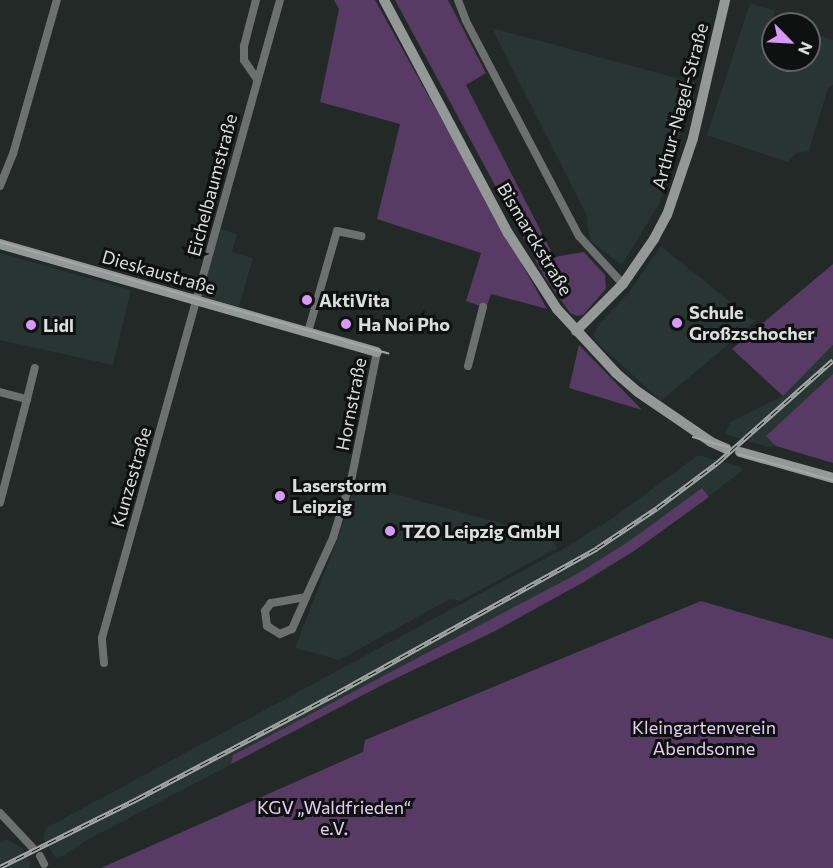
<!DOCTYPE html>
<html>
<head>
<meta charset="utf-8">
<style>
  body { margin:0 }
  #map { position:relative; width:833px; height:868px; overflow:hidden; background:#222927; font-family:Commissioner,sans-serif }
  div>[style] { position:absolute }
  .built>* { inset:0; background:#283532 }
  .green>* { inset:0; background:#573b64 }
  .street>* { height:8px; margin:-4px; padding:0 4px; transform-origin:4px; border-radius:4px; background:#6c706f }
  .secondary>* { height:10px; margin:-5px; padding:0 5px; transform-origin:5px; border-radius:5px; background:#949997 }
  .tram>* { height:1.5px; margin:-0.75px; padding:0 0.75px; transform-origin:0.75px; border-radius:0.75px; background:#a3a8a7 }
  .rail>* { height:5px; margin-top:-2.5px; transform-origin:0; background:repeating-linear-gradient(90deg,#0e1110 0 9px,#a3a8a7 0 18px); box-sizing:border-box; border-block:2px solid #a3a8a7 }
  .dots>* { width:16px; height:16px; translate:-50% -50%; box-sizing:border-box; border:3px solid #0e1110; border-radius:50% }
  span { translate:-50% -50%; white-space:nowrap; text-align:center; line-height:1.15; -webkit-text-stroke:6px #0e1110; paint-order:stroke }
  .street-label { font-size:18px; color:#dadedd }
  .poi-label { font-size:18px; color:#dadedd; font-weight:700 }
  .left { translate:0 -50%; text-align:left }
  .park-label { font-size:18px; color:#e6cdf3 }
  .north { position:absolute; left:761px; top:12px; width:60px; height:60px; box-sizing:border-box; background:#0e1110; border:2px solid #606362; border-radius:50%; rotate:114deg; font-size:16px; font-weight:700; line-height:24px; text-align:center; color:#dadedd }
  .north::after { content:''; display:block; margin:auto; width:21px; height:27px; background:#d99af7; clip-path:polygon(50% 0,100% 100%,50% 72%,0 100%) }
</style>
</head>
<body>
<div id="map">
  <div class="built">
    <div style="clip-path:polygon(750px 3px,775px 11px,772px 19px,786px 24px,773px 24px,773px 60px,809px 60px,809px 32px,833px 40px,833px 85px,828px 88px,809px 151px,796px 153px,788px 162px,707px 135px)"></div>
    <div style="clip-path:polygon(492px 28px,695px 83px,659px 204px,622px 265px,590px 241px,587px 216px)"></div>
    <div style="clip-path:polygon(216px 228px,237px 234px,232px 252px,253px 258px,239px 307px,197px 295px)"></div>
    <div style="clip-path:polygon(661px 246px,751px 319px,757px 320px,661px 401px,596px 342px,593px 336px,597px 327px,629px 292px)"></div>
    <div style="clip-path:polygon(0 253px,131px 290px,113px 365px,0 340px)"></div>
    <div style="clip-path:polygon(833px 345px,833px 391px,776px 446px,768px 447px,724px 434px,731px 422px,783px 396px)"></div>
    <div style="clip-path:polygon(698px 455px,742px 467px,741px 472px,634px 551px,495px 631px,386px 683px,87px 840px,63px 856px,55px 857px,43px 838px,46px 828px,563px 549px,613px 518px)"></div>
    <div style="clip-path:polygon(355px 483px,551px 537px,557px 548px,460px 601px,450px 599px,339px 660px,295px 648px,340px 533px)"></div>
    <div style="clip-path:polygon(7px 839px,22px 848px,31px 862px,29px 868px,0 868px,0 843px)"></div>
  </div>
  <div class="green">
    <div style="clip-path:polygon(334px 0,375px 0,547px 309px,491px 294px,486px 308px,466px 301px,481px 253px,377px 219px,400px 124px,320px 102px,339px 9px)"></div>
    <div style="clip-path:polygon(395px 0,448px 0,486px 73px,466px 85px,554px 257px,584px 252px,605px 275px,606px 289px,583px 315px,577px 316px,570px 313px,544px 276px)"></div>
    <div style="clip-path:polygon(833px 264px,833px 345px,783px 396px,732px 349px)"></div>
    <div style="clip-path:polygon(579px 345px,585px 351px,642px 410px,569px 388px)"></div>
    <div style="clip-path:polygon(833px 374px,833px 463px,776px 446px,766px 436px)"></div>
    <div style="clip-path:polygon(702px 488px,709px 497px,634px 551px,582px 583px,495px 631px,386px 683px,231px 764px,233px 755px,577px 574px,628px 542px)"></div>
    <div style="clip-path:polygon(701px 601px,833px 639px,833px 868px,101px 868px,363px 752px,365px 740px)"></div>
  </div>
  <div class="street">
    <div style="left:256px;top:0;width:48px;rotate:104.6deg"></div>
    <div style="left:244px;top:46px;width:14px;rotate:90deg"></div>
    <div style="left:244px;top:60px;width:23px;rotate:56deg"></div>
    <div style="left:458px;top:0;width:22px;rotate:69deg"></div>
    <div style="left:466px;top:21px;width:243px;rotate:62.3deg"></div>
    <div style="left:579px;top:236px;width:65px;rotate:47.5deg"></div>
    <div style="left:0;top:186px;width:35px;rotate:-68deg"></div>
    <div style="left:13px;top:154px;width:160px;rotate:-74.1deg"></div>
    <div style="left:308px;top:332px;width:105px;rotate:-74deg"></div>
    <div style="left:337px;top:231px;width:25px;rotate:12deg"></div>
    <div style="left:468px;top:366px;width:61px;rotate:-75.7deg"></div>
    <div style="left:0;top:392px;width:28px;rotate:15deg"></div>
    <div style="left:27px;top:399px;width:107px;rotate:104.6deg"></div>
    <div style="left:27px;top:399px;width:32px;rotate:-76deg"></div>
    <div style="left:306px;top:597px;width:36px;rotate:170deg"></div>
    <div style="left:271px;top:603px;width:10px;rotate:127deg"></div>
    <div style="left:265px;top:611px;width:15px;rotate:82deg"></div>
    <div style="left:267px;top:626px;width:15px;rotate:32deg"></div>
    <div style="left:280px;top:634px;width:13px;rotate:-23deg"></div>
    <div style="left:292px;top:629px;width:35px;rotate:-66deg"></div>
    <div style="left:306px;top:597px;width:65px;rotate:-65.4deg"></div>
    <div style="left:333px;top:538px;width:65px;rotate:-73deg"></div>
    <div style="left:352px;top:476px;width:126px;rotate:-78.6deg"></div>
    <div style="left:104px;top:663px;width:25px;rotate:-95deg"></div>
    <div style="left:102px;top:638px;width:662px;rotate:-74.41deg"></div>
    <div style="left:0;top:813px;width:47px;rotate:46.7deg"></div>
    <div style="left:40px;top:856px;width:9px;rotate:63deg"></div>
  </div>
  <div class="secondary">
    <div style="left:384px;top:0;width:264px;rotate:62deg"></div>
    <div style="left:508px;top:233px;width:90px;rotate:57.2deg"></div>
    <div style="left:557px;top:309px;width:87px;rotate:47.3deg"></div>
    <div style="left:616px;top:373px;width:29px;rotate:41deg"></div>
    <div style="left:638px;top:392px;width:88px;rotate:34.4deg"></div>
    <div style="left:711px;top:442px;width:17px;rotate:24deg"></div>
    <div style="left:0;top:244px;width:392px;rotate:16deg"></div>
    <div style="left:576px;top:331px;width:66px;rotate:-45deg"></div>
    <div style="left:623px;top:284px;width:55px;rotate:-55.4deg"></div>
    <div style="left:654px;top:239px;width:27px;rotate:-62deg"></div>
    <div style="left:667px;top:215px;width:81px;rotate:-71.3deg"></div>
    <div style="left:693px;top:138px;width:142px;rotate:-76.9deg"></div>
    <div style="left:740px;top:452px;width:97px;rotate:15.6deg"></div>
  </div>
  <div class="tram">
    <div style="left:0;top:242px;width:404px;rotate:16deg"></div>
    <div style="left:693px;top:437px;width:37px;rotate:16deg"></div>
    <div style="left:739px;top:454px;width:98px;rotate:15.5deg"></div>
  </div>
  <div class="rail">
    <div style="left:0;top:867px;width:153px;rotate:-26.4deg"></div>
    <div style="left:137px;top:799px;width:226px;rotate:-27.9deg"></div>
    <div style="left:337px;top:693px;width:298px;rotate:-29.1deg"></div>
    <div style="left:597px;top:548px;width:72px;rotate:-33.7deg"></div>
    <div style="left:657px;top:508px;width:75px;rotate:-36.9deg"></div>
    <div style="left:717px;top:463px;width:155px;rotate:-41.6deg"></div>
  </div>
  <div class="dots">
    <div style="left:307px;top:300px;background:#d99af7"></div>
    <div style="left:677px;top:323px;background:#d99af7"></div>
    <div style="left:346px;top:324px;background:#d99af7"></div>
    <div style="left:31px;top:325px;background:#d99af7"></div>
    <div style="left:280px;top:496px;background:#d99af7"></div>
    <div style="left:390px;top:531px;background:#d99af7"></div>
  </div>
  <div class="street-label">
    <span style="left:680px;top:106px;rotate:-75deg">Arthur-Nagel-Straße</span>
    <span style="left:212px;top:185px;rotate:-75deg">Eichelbaumstraße</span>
    <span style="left:535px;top:239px;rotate:59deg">Bismarckstraße</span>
    <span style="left:159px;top:272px;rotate:16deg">Dieskaustraße</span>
    <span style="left:351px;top:404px;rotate:-79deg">Hornstraße</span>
    <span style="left:131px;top:477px;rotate:-74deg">Kunzestraße</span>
  </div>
  <div class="poi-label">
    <span class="left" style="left:319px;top:300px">AktiVita</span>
    <span class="left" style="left:689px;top:323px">Schule<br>Großzschocher</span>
    <span class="left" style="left:358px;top:324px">Ha Noi Pho</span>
    <span class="left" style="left:43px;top:325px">Lidl</span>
    <span class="left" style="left:292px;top:496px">Laserstorm<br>Leipzig</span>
    <span class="left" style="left:402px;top:531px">TZO Leipzig GmbH</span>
  </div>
  <div class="park-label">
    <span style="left:704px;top:738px">Kleingartenverein<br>Abendsonne</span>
    <span style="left:334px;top:818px">KGV „Waldfrieden“<br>e.V.</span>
  </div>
  <div class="north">N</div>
</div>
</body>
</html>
